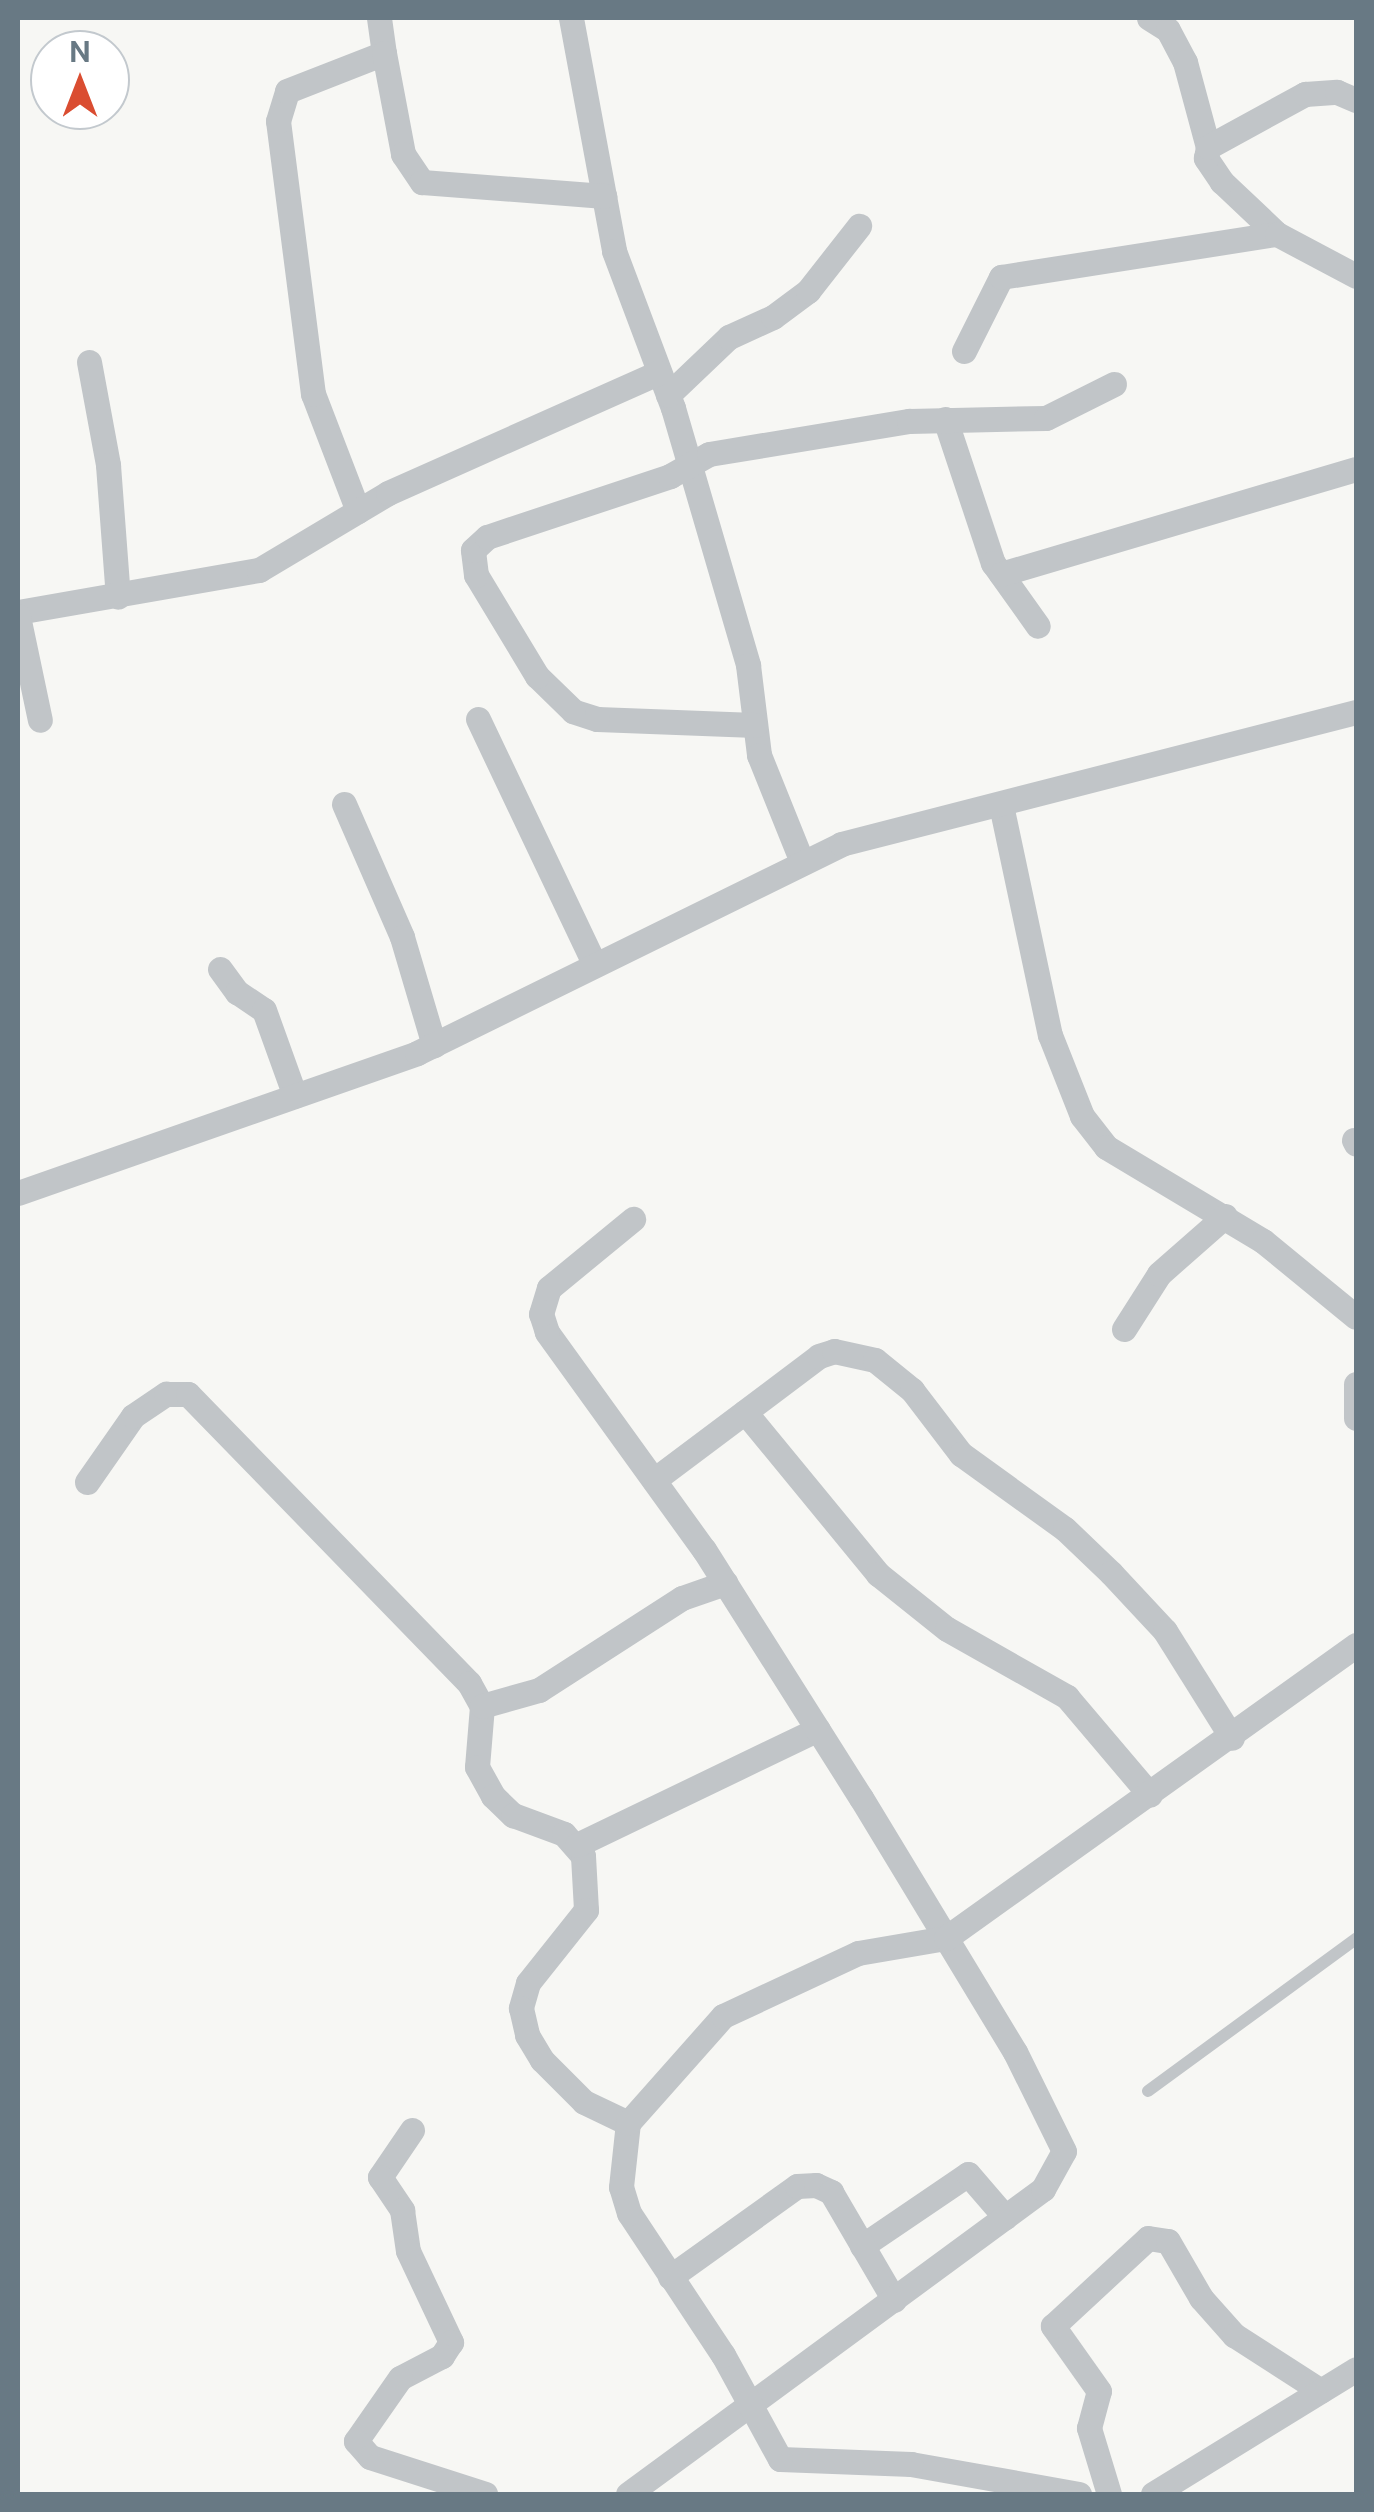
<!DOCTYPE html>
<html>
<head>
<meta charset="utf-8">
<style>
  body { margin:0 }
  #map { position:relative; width:1374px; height:2512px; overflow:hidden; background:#f7f7f4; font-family:"Public Sans",sans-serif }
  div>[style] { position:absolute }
  .service>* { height:12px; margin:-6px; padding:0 6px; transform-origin:6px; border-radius:6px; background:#c1c5c8 }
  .minor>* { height:25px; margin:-12.5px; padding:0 12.5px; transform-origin:12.5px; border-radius:12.5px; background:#c1c5c8 }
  span { translate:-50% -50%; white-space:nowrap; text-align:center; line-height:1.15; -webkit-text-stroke:10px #fff; paint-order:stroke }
  .frame { position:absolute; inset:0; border:20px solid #687984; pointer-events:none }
  .north { position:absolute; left:30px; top:30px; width:100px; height:100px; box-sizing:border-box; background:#fff; border:2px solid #c3c9ce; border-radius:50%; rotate:0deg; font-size:28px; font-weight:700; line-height:40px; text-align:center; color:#687984 }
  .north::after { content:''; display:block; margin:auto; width:35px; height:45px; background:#da4d31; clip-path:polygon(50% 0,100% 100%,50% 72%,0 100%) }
</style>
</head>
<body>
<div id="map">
  <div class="service">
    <div style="left:1148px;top:2091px;width:258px;rotate:-36.2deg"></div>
  </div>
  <div class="minor">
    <div style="left:379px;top:18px;width:35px;rotate:82deg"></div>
    <div style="left:571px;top:18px;width:237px;rotate:79.5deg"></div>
    <div style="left:614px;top:251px;width:168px;rotate:69.4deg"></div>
    <div style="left:673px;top:408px;width:268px;rotate:73.7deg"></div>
    <div style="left:748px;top:665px;width:91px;rotate:83deg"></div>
    <div style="left:759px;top:755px;width:115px;rotate:68.1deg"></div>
    <div style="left:1149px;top:18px;width:22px;rotate:32deg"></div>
    <div style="left:1168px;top:30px;width:36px;rotate:62deg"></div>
    <div style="left:1185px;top:62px;width:88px;rotate:74.9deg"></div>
    <div style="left:1277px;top:234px;width:76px;rotate:-136.6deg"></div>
    <div style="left:1222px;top:182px;width:29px;rotate:-124deg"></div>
    <div style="left:1206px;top:158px;width:11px;rotate:-80deg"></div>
    <div style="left:1208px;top:147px;width:111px;rotate:-28.7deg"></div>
    <div style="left:1305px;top:94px;width:32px;rotate:-4deg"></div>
    <div style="left:1337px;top:92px;width:21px;rotate:23deg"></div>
    <div style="left:964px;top:351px;width:83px;rotate:-63.4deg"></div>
    <div style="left:1001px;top:277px;width:279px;rotate:-8.9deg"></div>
    <div style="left:1277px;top:234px;width:89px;rotate:28deg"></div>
    <div style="left:89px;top:362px;width:105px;rotate:79.5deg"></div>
    <div style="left:108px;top:465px;width:132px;rotate:85.7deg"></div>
    <div style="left:668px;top:395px;width:84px;rotate:-43.6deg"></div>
    <div style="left:729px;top:337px;width:48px;rotate:-24.4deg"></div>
    <div style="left:773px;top:317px;width:44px;rotate:-36.6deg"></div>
    <div style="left:808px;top:291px;width:83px;rotate:-51.9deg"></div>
    <div style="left:945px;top:419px;width:152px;rotate:71.6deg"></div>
    <div style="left:993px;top:563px;width:77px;rotate:54.5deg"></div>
    <div style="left:358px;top:511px;width:125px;rotate:-111deg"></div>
    <div style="left:313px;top:394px;width:275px;rotate:-97.3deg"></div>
    <div style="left:278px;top:121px;width:31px;rotate:-73deg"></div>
    <div style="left:287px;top:91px;width:104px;rotate:-21.4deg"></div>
    <div style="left:384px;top:53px;width:103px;rotate:79.3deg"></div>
    <div style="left:403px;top:154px;width:34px;rotate:56deg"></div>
    <div style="left:422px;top:182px;width:183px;rotate:4.4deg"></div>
    <div style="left:1001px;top:574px;width:370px;rotate:-16.5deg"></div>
    <div style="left:18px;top:612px;width:245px;rotate:-9.9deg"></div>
    <div style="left:259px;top:570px;width:150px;rotate:-30.8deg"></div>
    <div style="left:388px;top:493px;width:295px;rotate:-24deg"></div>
    <div style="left:18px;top:616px;width:106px;rotate:78.1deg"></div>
    <div style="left:478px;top:719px;width:272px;rotate:64.6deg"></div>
    <div style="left:755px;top:725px;width:158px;rotate:-177.8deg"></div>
    <div style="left:597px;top:719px;width:25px;rotate:-162deg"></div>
    <div style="left:573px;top:711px;width:50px;rotate:-135.8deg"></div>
    <div style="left:537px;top:676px;width:118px;rotate:-121.1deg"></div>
    <div style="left:476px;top:575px;width:25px;rotate:-97deg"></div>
    <div style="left:473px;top:550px;width:19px;rotate:-43deg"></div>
    <div style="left:487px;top:537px;width:193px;rotate:-18.4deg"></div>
    <div style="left:670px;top:476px;width:45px;rotate:-29.4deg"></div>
    <div style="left:709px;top:454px;width:203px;rotate:-9.4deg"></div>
    <div style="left:909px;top:421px;width:137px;rotate:-1.3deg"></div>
    <div style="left:1046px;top:418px;width:76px;rotate:-26.6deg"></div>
    <div style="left:344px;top:804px;width:145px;rotate:66.4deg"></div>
    <div style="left:402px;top:937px;width:113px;rotate:73.5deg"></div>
    <div style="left:1001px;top:805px;width:235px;rotate:78deg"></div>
    <div style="left:1050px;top:1035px;width:87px;rotate:68.4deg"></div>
    <div style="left:1082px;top:1116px;width:39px;rotate:52deg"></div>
    <div style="left:1106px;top:1147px;width:183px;rotate:30.9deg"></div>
    <div style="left:1263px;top:1241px;width:120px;rotate:39.3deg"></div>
    <div style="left:220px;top:969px;width:29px;rotate:54deg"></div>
    <div style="left:237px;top:992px;width:32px;rotate:34deg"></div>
    <div style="left:264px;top:1010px;width:91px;rotate:70.2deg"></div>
    <div style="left:1354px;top:1140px;width:4px;rotate:63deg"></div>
    <div style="left:18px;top:1193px;width:423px;rotate:-19.3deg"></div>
    <div style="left:417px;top:1053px;width:473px;rotate:-26.2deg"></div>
    <div style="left:841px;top:844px;width:532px;rotate:-14.38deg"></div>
    <div style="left:1124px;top:1329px;width:65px;rotate:-57.5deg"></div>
    <div style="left:1159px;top:1274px;width:88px;rotate:-41.3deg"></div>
    <div style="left:1356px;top:1384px;width:34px;rotate:90deg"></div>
    <div style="left:745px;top:1412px;width:210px;rotate:50.6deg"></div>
    <div style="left:878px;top:1574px;width:88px;rotate:38.6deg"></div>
    <div style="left:947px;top:1629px;width:138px;rotate:29.5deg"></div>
    <div style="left:1067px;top:1697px;width:128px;rotate:49.7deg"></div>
    <div style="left:654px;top:1480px;width:206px;rotate:-36.9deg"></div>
    <div style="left:819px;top:1356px;width:16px;rotate:-18deg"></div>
    <div style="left:834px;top:1351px;width:42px;rotate:12.4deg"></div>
    <div style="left:875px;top:1360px;width:48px;rotate:39deg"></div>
    <div style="left:912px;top:1390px;width:81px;rotate:52.6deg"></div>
    <div style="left:961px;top:1454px;width:128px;rotate:35.8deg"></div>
    <div style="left:1065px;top:1529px;width:64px;rotate:43.7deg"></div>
    <div style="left:1111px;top:1573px;width:79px;rotate:47deg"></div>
    <div style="left:1165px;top:1631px;width:126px;rotate:57.9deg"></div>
    <div style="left:87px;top:1482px;width:80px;rotate:-55.1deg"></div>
    <div style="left:133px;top:1416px;width:40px;rotate:-34deg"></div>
    <div style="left:166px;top:1394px;width:22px"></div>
    <div style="left:188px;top:1394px;width:403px;rotate:45.8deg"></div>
    <div style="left:469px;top:1683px;width:26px;rotate:61deg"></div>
    <div style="left:482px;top:1706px;width:61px;rotate:94.7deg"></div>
    <div style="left:477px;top:1767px;width:33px;rotate:61deg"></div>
    <div style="left:493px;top:1796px;width:28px;rotate:44deg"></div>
    <div style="left:513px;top:1815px;width:54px;rotate:20.4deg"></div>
    <div style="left:564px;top:1834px;width:29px;rotate:49deg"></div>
    <div style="left:583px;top:1856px;width:54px;rotate:86.8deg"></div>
    <div style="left:586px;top:1910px;width:93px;rotate:128.5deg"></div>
    <div style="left:528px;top:1983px;width:26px;rotate:106deg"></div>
    <div style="left:521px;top:2008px;width:28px;rotate:77deg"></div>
    <div style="left:527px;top:2035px;width:29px;rotate:59deg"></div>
    <div style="left:542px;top:2060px;width:59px;rotate:45deg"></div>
    <div style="left:584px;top:2102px;width:49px;rotate:25.5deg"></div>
    <div style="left:482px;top:1706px;width:59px;rotate:-15.7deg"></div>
    <div style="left:539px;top:1690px;width:170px;rotate:-32.8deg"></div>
    <div style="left:682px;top:1598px;width:46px;rotate:-19.2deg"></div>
    <div style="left:577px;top:1845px;width:267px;rotate:-25.7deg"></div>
    <div style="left:412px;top:2130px;width:57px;rotate:124.2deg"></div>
    <div style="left:380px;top:2177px;width:40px;rotate:56deg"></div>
    <div style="left:402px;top:2210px;width:41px;rotate:81.7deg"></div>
    <div style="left:408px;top:2251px;width:101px;rotate:64.7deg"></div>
    <div style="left:451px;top:2342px;width:17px;rotate:123deg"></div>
    <div style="left:442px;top:2356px;width:47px;rotate:152.4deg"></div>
    <div style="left:400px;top:2378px;width:77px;rotate:124.9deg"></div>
    <div style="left:356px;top:2441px;width:21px;rotate:49deg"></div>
    <div style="left:370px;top:2457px;width:121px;rotate:17.8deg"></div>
    <div style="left:862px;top:2246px;width:128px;rotate:-34.2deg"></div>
    <div style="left:968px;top:2174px;width:57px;rotate:49.3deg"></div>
    <div style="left:670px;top:2277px;width:156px;rotate:-35.6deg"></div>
    <div style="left:797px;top:2186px;width:19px;rotate:-3deg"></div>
    <div style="left:816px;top:2185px;width:17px;rotate:25deg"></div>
    <div style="left:831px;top:2192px;width:125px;rotate:59.7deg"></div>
    <div style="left:628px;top:2494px;width:515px;rotate:-36.31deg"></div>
    <div style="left:1043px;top:2189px;width:43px;rotate:-61.1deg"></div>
    <div style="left:1064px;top:2151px;width:110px;rotate:-116.3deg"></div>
    <div style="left:1015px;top:2052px;width:297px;rotate:-121.2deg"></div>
    <div style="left:861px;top:1798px;width:294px;rotate:-122.3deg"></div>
    <div style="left:704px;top:1550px;width:269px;rotate:-125.8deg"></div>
    <div style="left:547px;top:1332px;width:19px;rotate:-108deg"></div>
    <div style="left:541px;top:1314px;width:27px;rotate:-73deg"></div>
    <div style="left:549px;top:1288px;width:109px;rotate:-39.4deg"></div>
    <div style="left:1079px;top:2494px;width:171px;rotate:-169.9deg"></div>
    <div style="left:911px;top:2464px;width:131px;rotate:-177.8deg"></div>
    <div style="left:780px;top:2459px;width:119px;rotate:-118.7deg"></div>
    <div style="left:723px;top:2355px;width:170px;rotate:-123.5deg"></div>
    <div style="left:629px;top:2213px;width:27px;rotate:-107deg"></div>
    <div style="left:621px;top:2187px;width:64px;rotate:-83.8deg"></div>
    <div style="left:628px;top:2123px;width:143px;rotate:-48.4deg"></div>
    <div style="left:723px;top:2016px;width:149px;rotate:-25deg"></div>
    <div style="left:858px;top:1953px;width:89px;rotate:-9.7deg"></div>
    <div style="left:946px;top:1938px;width:504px;rotate:-35.55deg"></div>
    <div style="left:1109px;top:2494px;width:69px;rotate:-106.9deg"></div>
    <div style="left:1089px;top:2428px;width:38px;rotate:-75deg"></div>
    <div style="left:1099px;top:2391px;width:80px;rotate:-125.3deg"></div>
    <div style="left:1053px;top:2326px;width:129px;rotate:-42.8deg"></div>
    <div style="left:1148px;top:2238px;width:20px;rotate:9deg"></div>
    <div style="left:1168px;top:2241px;width:66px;rotate:59.9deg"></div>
    <div style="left:1201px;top:2298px;width:50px;rotate:48.3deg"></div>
    <div style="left:1234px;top:2335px;width:103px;rotate:32.8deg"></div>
    <div style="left:1153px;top:2494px;width:238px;rotate:-31.6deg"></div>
  </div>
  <div class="frame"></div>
  <div class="north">N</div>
</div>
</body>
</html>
